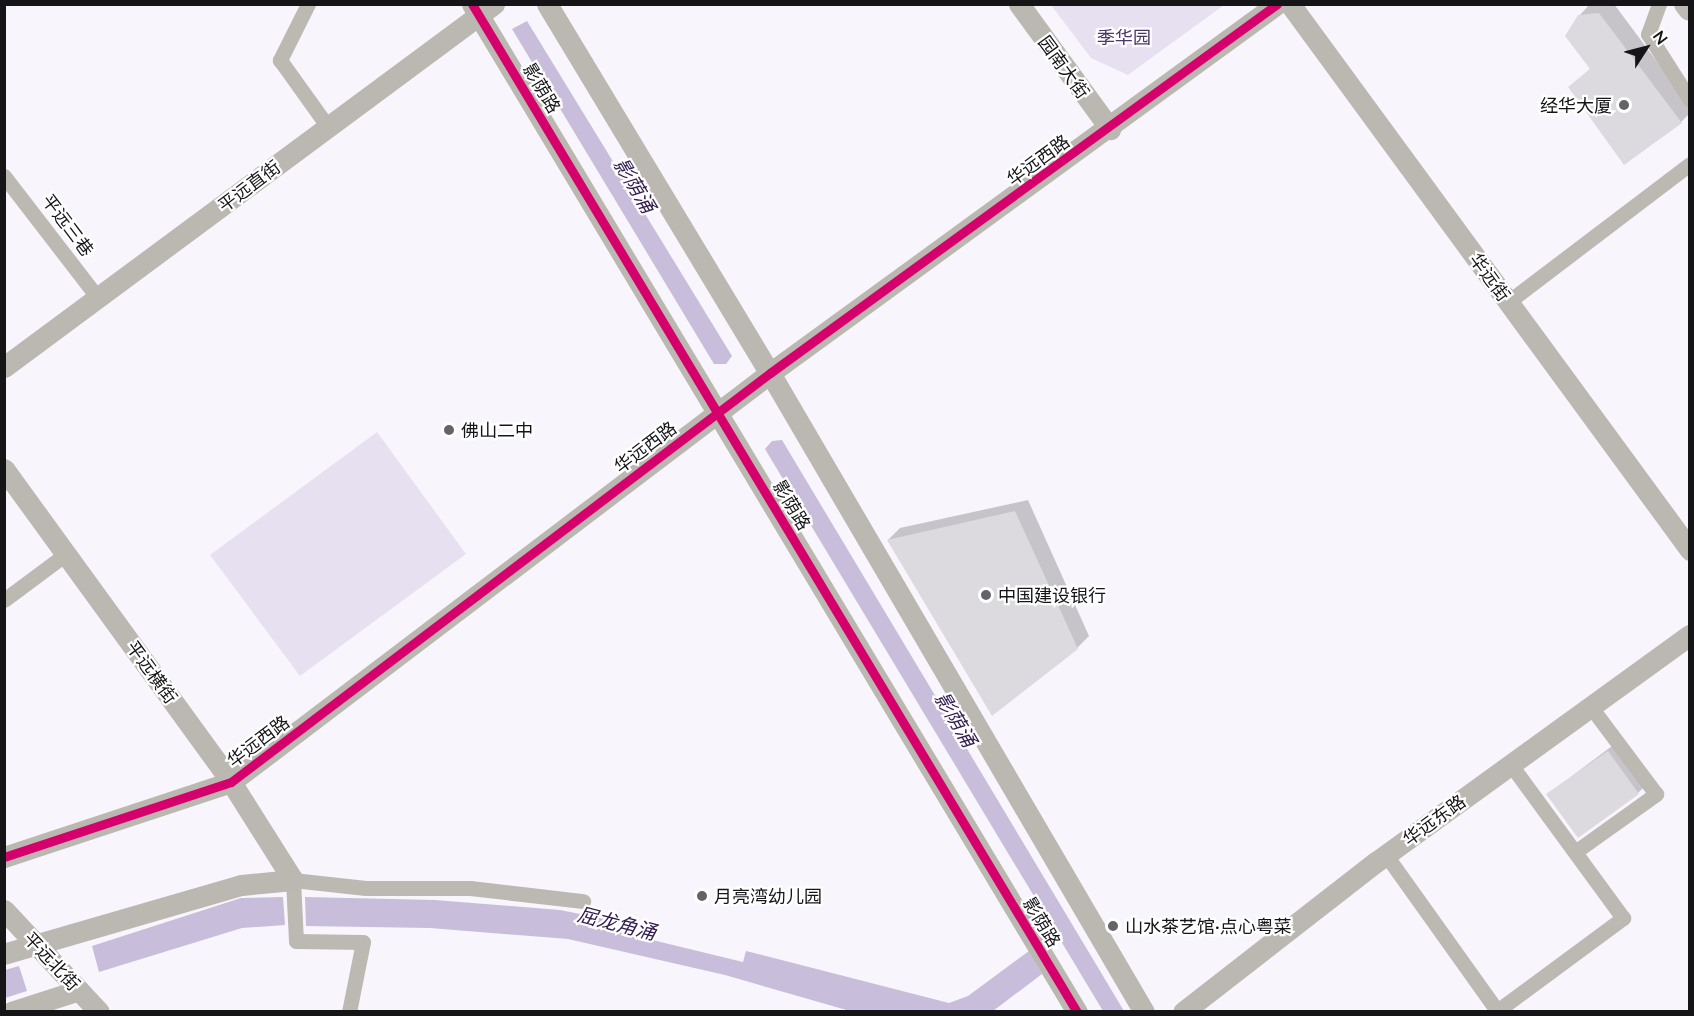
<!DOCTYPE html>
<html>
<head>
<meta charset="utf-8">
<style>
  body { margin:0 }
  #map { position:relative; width:1694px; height:1016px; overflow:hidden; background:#f8f6fc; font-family:Lato,"Noto Sans SC",sans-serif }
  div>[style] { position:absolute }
  .green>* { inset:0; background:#e6e0f1 }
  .water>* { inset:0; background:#c8bdda }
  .shadow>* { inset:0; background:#0003 }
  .building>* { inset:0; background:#dcdadf }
  .street>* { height:15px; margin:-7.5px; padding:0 7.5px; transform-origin:7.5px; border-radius:7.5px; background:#bcb9b3 }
  .secondary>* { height:21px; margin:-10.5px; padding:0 10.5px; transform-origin:10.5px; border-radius:10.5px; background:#bbb7b1 }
  .primary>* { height:24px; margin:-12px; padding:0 12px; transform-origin:12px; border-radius:12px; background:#bebab7 }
  .cycleway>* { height:9px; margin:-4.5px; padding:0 4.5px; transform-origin:4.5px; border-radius:4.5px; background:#d6006c }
  .dots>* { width:16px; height:16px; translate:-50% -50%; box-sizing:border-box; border:3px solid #fff; border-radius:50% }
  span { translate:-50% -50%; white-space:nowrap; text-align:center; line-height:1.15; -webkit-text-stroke:4.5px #fff; paint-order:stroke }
  .park-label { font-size:18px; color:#4c366a }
  .street-label { font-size:18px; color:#151417 }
  .poi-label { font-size:18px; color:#151417 }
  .right { translate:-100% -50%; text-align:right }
  .left { translate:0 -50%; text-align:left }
  .water-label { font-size:20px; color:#341d4f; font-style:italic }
  .frame { position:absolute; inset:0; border:6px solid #151417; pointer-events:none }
  .north { position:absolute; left:1616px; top:18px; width:60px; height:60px; -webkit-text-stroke:4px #fff; paint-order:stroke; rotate:54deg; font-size:16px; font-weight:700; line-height:24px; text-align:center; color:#151417 }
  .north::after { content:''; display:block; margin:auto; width:21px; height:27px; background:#151417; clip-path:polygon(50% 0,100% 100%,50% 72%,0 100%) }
</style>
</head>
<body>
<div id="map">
  <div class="green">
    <div style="clip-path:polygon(1051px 5px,1224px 5px,1128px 75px,1091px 58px)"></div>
    <div style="clip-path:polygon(377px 432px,466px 554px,300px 676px,210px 555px)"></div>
  </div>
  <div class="water">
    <div style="clip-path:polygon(527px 21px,732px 356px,726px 364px,714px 364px,512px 29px)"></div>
    <div style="clip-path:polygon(782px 440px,1124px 1011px,1103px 1011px,765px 449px,772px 441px)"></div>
    <div style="clip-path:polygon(283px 897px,285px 925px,242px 928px,99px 972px,92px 946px,241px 898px)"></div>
    <div style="clip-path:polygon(305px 897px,435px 900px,560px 910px,605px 919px,607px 929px,743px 962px,746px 951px,949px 1003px,968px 996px,1029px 951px,1042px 974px,993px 1011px,850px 1011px,725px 975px,568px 939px,430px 928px,306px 926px)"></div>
    <div style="clip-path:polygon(19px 966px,27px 991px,5px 998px,5px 970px)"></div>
  </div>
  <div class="shadow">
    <div style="clip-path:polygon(1590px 4px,1614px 4px,1690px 106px,1690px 113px,1681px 122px,1570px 87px,1591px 68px,1579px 16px)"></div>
    <div style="clip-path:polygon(1028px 500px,1089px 636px,1077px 648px,888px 540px,900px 528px)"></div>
    <div style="clip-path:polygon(1620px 740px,1650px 781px,1638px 793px,1548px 794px)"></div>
  </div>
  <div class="building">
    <div style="clip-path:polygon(1599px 13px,1682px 123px,1624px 165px,1568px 87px,1590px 69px,1565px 36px,1578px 15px)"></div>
    <div style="clip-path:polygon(1015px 511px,1078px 649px,992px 716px,887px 540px)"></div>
    <div style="clip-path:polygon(1608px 751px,1639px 794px,1578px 838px,1546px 794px)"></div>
  </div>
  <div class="street">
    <div style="left:308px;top:4px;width:63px;rotate:116.6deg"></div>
    <div style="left:280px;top:60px;width:82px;rotate:54.4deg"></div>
    <div style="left:1659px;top:4px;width:32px;rotate:110deg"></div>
    <div style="left:1648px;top:34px;width:78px;rotate:57.5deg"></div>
    <div style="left:4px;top:176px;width:154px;rotate:52.4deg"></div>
    <div style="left:1508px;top:302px;width:228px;rotate:-37.2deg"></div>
    <div style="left:4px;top:600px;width:77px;rotate:-36.6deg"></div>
    <div style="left:1575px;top:852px;width:100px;rotate:-35.6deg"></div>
    <div style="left:1656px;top:794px;width:109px;rotate:-126.8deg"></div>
    <div style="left:1386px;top:855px;width:193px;rotate:54.5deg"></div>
    <div style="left:1497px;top:1011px;width:157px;rotate:-36.4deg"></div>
    <div style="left:1623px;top:918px;width:190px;rotate:-126.2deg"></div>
    <div style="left:349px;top:1012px;width:71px;rotate:-78.7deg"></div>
    <div style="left:363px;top:942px;width:67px;rotate:-179.1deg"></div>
    <div style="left:296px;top:941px;width:61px;rotate:-92.8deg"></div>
    <div style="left:293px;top:880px;width:73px;rotate:6.3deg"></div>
    <div style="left:366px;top:888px;width:104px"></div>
    <div style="left:470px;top:888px;width:114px;rotate:6.6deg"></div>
  </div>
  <div class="secondary">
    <div style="left:472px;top:4px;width:1176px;rotate:59.03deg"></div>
    <div style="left:547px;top:4px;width:431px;rotate:58.9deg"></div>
    <div style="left:770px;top:373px;width:740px;rotate:59.66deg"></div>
    <div style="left:1019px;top:4px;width:155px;rotate:53.9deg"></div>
    <div style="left:1290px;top:4px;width:677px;rotate:53.77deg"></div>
    <div style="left:4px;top:367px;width:610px;rotate:-36.53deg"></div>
    <div style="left:4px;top:469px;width:387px;rotate:54deg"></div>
    <div style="left:231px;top:782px;width:116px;rotate:57.7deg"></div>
    <div style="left:293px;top:880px;width:52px;rotate:174.5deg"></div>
    <div style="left:241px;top:885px;width:247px;rotate:163.8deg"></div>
    <div style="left:4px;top:857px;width:239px;rotate:-18.3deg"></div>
    <div style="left:231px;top:782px;width:677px;rotate:-37.19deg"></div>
    <div style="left:770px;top:373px;width:627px;rotate:-36.05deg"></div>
    <div style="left:4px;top:910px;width:139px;rotate:47deg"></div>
    <div style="left:11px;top:1012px;width:71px;rotate:-17.9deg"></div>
    <div style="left:1183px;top:1012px;width:244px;rotate:-37.9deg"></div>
    <div style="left:1376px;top:862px;width:387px;rotate:-35.9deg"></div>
  </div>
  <div class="primary">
    <div style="left:1686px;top:4px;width:6px;rotate:51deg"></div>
  </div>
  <div class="cycleway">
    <div style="left:472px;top:4px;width:1176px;rotate:59.03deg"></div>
    <div style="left:4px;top:857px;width:239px;rotate:-18.3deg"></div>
    <div style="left:231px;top:782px;width:677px;rotate:-37.19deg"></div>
    <div style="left:770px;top:373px;width:627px;rotate:-36.05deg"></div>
  </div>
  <div class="dots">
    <div style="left:1624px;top:105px;background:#646367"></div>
    <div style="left:449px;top:430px;background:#646367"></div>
    <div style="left:986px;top:595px;background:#646367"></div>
    <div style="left:702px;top:896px;background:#646367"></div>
    <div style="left:1113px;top:926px;background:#646367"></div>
  </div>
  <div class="park-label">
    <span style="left:1124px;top:37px">季华园</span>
  </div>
  <div class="street-label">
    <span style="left:1064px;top:67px;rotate:54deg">园南大街</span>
    <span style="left:542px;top:88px;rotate:59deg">影荫路</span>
    <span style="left:1038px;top:160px;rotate:-36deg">华远西路</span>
    <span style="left:249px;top:186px;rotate:-37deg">平远直街</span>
    <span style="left:68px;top:225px;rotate:53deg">平远三巷</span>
    <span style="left:1490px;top:277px;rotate:54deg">华远街</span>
    <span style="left:645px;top:447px;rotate:-37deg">华远西路</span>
    <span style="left:792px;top:505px;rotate:59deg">影荫路</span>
    <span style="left:152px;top:672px;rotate:54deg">平远横街</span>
    <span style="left:258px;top:741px;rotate:-37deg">华远西路</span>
    <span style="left:1434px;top:820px;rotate:-36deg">华远东路</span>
    <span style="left:1042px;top:922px;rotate:59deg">影荫路</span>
    <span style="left:52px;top:961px;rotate:47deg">平远北街</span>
  </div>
  <div class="poi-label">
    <span class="right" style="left:1612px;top:105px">经华大厦</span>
    <span class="left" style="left:461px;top:430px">佛山二中</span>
    <span class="left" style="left:998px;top:595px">中国建设银行</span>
    <span class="left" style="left:714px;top:896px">月亮湾幼儿园</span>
    <span class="left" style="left:1125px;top:926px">山水茶艺馆·点心粤菜</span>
  </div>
  <div class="water-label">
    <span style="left:635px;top:185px;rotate:59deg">影荫涌</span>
    <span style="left:956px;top:719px;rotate:59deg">影荫涌</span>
    <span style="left:617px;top:923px;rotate:14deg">屈龙角涌</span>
  </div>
  <div class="frame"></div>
  <div class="north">N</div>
</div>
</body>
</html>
